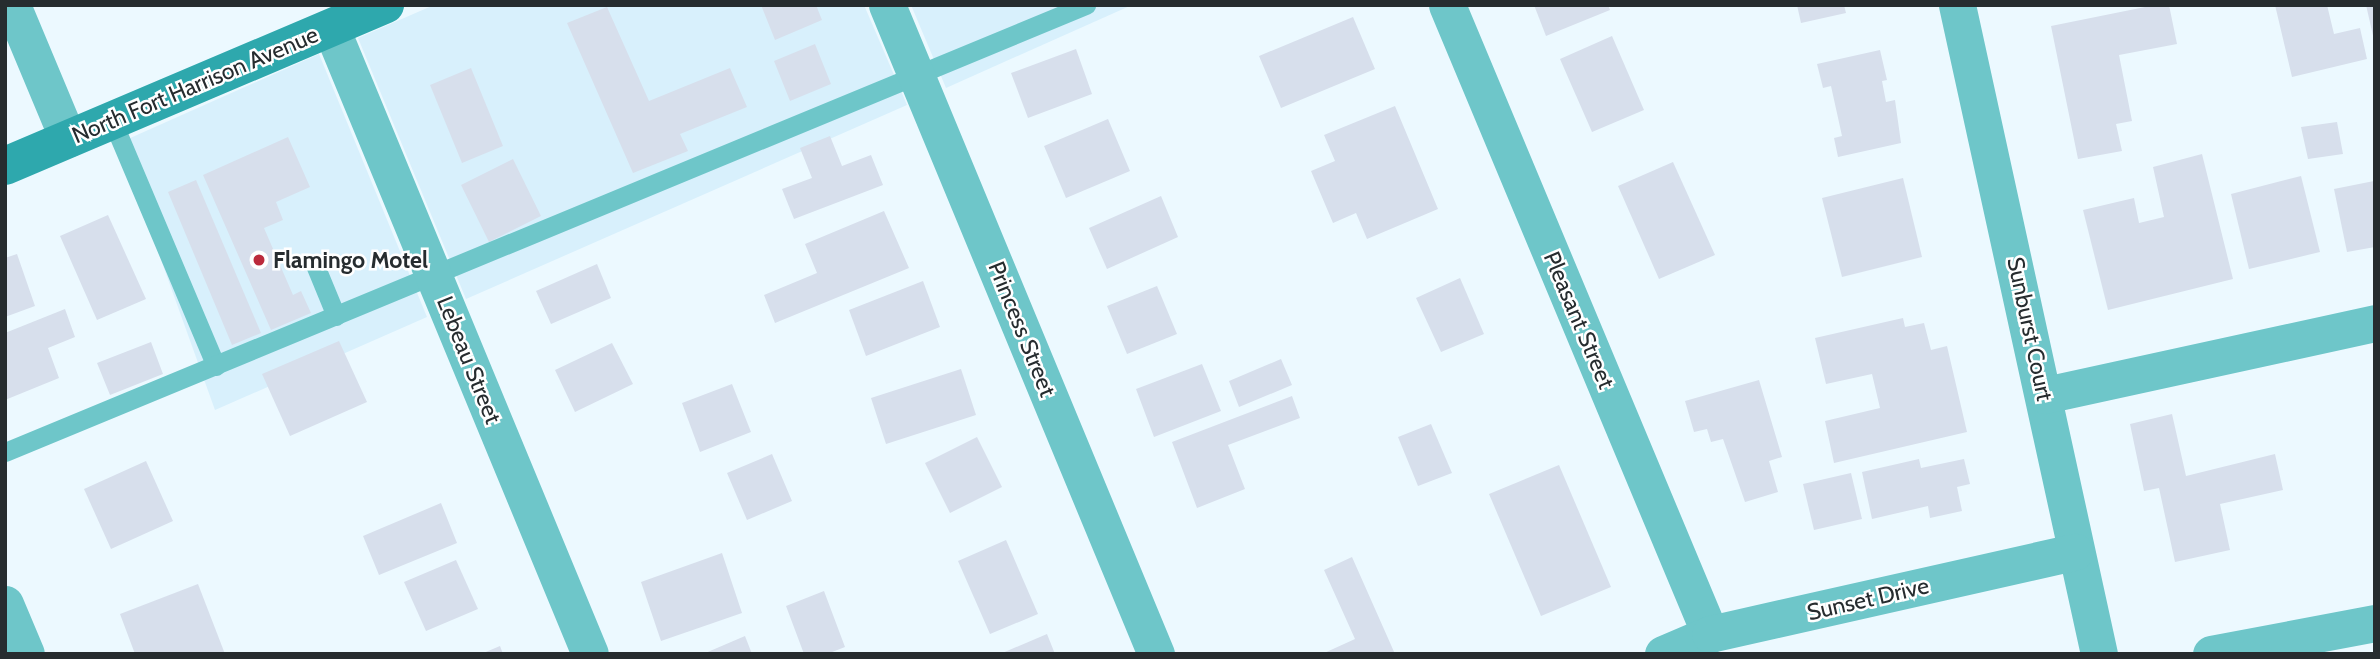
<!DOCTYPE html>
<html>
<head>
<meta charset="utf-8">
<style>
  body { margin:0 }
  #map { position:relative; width:2380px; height:659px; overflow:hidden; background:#ecf9ff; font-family:Cabin,sans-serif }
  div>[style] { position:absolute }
  .built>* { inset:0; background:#d8f0fc }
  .building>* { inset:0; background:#d7dfec }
  .lane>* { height:19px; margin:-9.5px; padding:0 9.5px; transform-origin:9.5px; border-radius:9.5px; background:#6ec6c9 }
  .street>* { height:37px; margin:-18.5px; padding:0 18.5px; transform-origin:18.5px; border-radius:18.5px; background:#6ec6c9 }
  .secondary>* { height:38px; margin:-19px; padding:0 19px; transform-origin:19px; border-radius:19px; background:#2ea8ad }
  .dots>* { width:19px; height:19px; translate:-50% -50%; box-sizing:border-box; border:4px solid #fff; border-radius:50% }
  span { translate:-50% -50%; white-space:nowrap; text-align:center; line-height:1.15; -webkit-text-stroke:5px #fff; paint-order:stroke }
  .street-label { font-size:23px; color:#262c2f }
  .poi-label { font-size:23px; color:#262c2f; font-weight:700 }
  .left { translate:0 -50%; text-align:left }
  .frame { position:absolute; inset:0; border:7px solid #262c2f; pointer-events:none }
</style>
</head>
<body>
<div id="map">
  <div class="built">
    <div style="clip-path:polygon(434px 5px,864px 5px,907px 105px,466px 299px,358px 38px)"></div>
    <div style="clip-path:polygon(911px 5px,1132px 5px,946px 88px)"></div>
    <div style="clip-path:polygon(319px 54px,427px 317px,215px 410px,119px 143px)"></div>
  </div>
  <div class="building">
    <div style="clip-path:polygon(761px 5px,816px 5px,822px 20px,775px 40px)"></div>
    <div style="clip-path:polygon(1534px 5px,1608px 5px,1610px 10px,1546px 36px)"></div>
    <div style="clip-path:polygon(1797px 5px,1844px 5px,1846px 13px,1801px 23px)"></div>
    <div style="clip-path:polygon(2155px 5px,2169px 5px,2177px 44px,2119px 55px,2132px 121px,2116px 124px,2122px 151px,2078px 159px,2051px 26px)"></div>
    <div style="clip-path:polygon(2275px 5px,2327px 5px,2334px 34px,2360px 28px,2367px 59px,2292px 77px)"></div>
    <div style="clip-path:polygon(2366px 5px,2375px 5px,2375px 40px,2374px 40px)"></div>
    <div style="clip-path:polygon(607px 7px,649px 101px,730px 68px,747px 107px,680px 134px,688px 151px,633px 173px,567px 23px)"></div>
    <div style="clip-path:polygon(1353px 17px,1375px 69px,1281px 108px,1259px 56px)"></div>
    <div style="clip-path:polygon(1612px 36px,1644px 110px,1592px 132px,1560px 59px)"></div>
    <div style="clip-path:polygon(815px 44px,831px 84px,790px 101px,774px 61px)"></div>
    <div style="clip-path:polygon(1076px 49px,1092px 94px,1028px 118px,1011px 73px)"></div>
    <div style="clip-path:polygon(1880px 50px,1887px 80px,1882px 81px,1886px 102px,1895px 100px,1901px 143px,1838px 157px,1834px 138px,1842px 136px,1831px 86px,1823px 88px,1817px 64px)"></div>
    <div style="clip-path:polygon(471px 68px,503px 146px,462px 163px,430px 85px)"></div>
    <div style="clip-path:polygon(1395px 106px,1438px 209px,1367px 239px,1356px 213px,1333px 223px,1311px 171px,1335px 161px,1324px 135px)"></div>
    <div style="clip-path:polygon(1108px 119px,1130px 171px,1066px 198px,1044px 146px)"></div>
    <div style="clip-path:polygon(2337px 122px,2343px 154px,2308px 159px,2301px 127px)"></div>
    <div style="clip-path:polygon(830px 136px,842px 166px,871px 155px,883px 185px,794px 219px,782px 189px,812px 178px,800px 148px)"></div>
    <div style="clip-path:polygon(288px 137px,310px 187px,276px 202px,283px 220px,264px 228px,293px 295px,301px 291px,311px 313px,271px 330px,203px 175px)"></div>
    <div style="clip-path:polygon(2202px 154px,2233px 279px,2108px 310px,2083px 210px,2134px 198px,2139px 223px,2164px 217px,2153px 167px)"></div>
    <div style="clip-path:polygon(513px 159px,541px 216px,489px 242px,461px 185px)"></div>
    <div style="clip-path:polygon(1673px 162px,1715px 255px,1659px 279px,1618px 186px)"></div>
    <div style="clip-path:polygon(2301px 176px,2320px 252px,2249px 269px,2231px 194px)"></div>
    <div style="clip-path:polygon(1903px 178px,1922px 257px,1842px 277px,1822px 198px)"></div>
    <div style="clip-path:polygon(196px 180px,261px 333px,232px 345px,168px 192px)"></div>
    <div style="clip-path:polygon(2374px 181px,2375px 247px,2347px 252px,2334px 189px)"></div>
    <div style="clip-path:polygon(1161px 196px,1178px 237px,1107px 269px,1089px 228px)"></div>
    <div style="clip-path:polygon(884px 211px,909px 268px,775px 323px,764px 295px,817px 273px,805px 244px)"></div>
    <div style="clip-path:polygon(108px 215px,146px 299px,97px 320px,60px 236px)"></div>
    <div style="clip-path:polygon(17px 254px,35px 306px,5px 317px,5px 258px)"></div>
    <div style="clip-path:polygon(597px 264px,611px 298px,551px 324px,536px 291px)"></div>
    <div style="clip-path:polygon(1460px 278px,1484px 334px,1441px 352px,1416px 298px)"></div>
    <div style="clip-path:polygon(923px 281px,940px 327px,866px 356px,849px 310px)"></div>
    <div style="clip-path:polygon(1157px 286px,1177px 334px,1127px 354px,1107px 306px)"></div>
    <div style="clip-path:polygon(65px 309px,75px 337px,48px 348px,59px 378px,5px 400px,5px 333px)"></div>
    <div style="clip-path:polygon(1903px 318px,1905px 327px,1924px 323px,1931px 350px,1947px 346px,1967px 432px,1834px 463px,1825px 421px,1880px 408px,1872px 374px,1826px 384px,1815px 338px)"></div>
    <div style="clip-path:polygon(339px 341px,367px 402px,290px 436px,262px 374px)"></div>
    <div style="clip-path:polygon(151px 342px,163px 374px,110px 395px,97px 363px)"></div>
    <div style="clip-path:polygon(612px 343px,633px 384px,575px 412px,555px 370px)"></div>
    <div style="clip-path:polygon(1281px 359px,1292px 385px,1239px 407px,1229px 381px)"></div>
    <div style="clip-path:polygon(1202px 364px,1221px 411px,1154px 437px,1136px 389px)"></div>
    <div style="clip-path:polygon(961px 369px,976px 415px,886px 444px,871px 398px)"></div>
    <div style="clip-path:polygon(1759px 380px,1782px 457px,1769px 461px,1778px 492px,1745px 502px,1723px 439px,1711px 442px,1707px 429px,1694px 432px,1685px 401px)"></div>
    <div style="clip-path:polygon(732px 384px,751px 432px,700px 452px,682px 403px)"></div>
    <div style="clip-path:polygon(1292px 396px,1300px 418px,1228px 445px,1245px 489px,1197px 508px,1172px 442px)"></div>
    <div style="clip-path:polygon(2172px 414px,2186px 476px,2275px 454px,2283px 490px,2220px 504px,2230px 550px,2175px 562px,2159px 488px,2144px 491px,2130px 424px)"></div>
    <div style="clip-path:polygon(1431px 424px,1452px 473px,1418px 486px,1398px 437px)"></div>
    <div style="clip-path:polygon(977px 437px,1002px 487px,950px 513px,925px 463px)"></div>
    <div style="clip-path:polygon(772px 454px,792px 501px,747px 520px,727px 473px)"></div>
    <div style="clip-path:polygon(1919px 459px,1921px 468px,1964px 459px,1970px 484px,1957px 487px,1962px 511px,1930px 518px,1928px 506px,1872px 519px,1862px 472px)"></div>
    <div style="clip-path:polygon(146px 461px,173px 521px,111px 549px,84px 489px)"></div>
    <div style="clip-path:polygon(1559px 465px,1611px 587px,1541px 616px,1489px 494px)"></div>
    <div style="clip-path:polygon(1851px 473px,1862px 519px,1814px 530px,1803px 484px)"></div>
    <div style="clip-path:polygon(441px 503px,457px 543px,379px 575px,363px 536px)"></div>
    <div style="clip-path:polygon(1006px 540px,1038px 614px,990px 634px,958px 561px)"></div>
    <div style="clip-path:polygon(722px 553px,742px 613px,661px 641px,641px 582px)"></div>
    <div style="clip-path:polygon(1352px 557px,1395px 654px,1322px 654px,1355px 639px,1324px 570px)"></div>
    <div style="clip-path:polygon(456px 560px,478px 609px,426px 631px,404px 582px)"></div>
    <div style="clip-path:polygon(198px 584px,225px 654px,135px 654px,120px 614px)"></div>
    <div style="clip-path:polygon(824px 591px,845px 647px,827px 654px,804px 654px,786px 606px)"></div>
    <div style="clip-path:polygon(1047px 634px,1055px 654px,1000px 654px)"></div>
    <div style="clip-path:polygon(745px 636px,752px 654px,703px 654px)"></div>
    <div style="clip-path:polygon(500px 646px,503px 654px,481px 654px)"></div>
  </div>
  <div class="lane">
    <div style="left:112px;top:120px;width:267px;rotate:67.1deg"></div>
    <div style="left:315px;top:265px;width:55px;rotate:67.6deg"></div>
    <div style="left:5px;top:452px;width:1170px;rotate:-22.47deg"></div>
  </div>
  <div class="street">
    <div style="left:12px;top:5px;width:145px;rotate:67.3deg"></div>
    <div style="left:887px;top:5px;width:703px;rotate:67.49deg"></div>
    <div style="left:1447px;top:5px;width:682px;rotate:67.31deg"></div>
    <div style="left:1957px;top:5px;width:664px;rotate:77.66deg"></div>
    <div style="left:331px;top:28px;width:677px;rotate:67.52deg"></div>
    <div style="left:2045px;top:395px;width:338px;rotate:-12.3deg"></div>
    <div style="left:5px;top:604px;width:54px;rotate:67.2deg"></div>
    <div style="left:1663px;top:654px;width:51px;rotate:-23.1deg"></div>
    <div style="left:1710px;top:634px;width:374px;rotate:-12.7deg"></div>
    <div style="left:2211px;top:654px;width:167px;rotate:-10.7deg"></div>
  </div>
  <div class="secondary">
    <div style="left:5px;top:166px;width:413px;rotate:-23deg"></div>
  </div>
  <div class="dots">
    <div style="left:259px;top:260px;background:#bb2a3c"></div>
  </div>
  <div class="street-label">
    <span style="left:195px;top:85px;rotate:-23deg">North Fort Harrison Avenue</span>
    <span style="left:1579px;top:320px;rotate:67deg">Pleasant Street</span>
    <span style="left:1022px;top:329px;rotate:68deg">Princess Street</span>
    <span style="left:2030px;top:329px;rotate:78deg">Sunburst Court</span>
    <span style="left:469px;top:360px;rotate:68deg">Lebeau Street</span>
    <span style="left:1868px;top:599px;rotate:-13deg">Sunset Drive</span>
  </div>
  <div class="poi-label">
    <span class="left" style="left:273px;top:260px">Flamingo Motel</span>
  </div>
  <div class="frame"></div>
</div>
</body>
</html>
